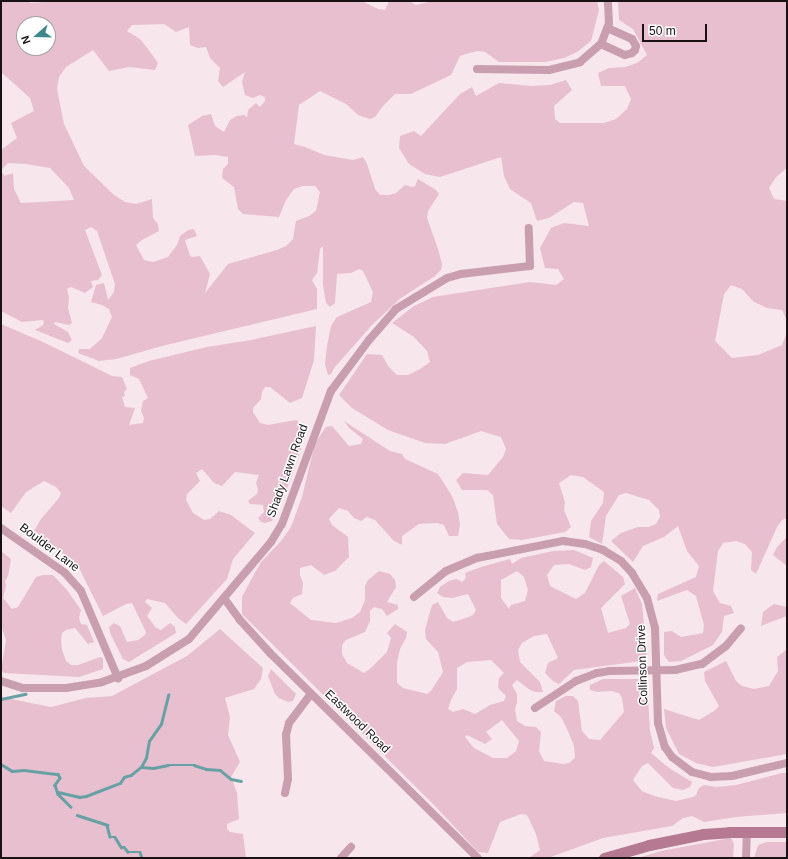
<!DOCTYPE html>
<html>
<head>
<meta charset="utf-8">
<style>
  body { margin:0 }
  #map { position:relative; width:788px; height:859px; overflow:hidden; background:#f7e6ec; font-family:Helvetica,sans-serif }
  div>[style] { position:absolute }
  .green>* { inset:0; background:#e8bfce }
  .stream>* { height:2.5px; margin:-1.25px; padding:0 1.25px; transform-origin:1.25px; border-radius:1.25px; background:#68a1a5 }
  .street>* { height:8px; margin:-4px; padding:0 4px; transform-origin:4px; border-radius:4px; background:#c99faf }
  .secondary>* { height:11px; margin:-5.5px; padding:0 5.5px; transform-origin:5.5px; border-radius:5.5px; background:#b57991 }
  span { translate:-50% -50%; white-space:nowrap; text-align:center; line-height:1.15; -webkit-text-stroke:3px #fff; paint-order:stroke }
  .street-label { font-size:12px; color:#181214 }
  .frame { position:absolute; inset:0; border:2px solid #181214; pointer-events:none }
  .north { position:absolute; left:16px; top:16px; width:40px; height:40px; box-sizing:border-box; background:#fff; border:1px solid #a3a0a1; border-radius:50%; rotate:250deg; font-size:11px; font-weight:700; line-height:16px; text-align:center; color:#181214 }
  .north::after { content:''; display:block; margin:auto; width:14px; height:18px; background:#3f878c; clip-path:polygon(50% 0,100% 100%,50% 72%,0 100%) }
  .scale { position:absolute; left:642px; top:24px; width:65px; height:18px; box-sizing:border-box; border:2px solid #181214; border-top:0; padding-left:5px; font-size:12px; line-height:14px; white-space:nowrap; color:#181214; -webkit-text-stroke:3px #fff; paint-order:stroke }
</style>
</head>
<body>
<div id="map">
  <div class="green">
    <div style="clip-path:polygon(evenodd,1px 1px,29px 1px,30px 3px,57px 1px,362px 1px,378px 9px,385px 10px,389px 1px,409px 1px,416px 5px,433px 1px,597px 1px,599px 10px,591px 41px,577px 52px,564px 58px,545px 62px,499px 62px,485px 52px,478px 51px,469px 53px,460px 56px,451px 75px,411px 94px,395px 94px,383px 106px,375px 117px,370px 119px,358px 115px,346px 104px,320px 91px,299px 105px,294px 144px,305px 147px,324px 155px,353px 160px,363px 157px,367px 164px,375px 189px,380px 195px,389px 195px,396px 193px,405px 185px,412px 187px,415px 186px,418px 179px,436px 190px,439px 194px,428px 211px,427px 218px,438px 249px,442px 264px,441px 270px,435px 276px,401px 298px,372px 325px,334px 368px,331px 374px,328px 375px,325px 364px,327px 346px,331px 326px,337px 317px,371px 302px,373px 292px,363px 271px,359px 269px,351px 273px,337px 274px,335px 303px,330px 307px,326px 303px,323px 285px,323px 246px,320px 249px,317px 273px,312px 280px,317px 289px,317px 309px,162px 346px,116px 359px,99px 361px,78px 353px,79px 349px,90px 349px,102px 338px,112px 317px,109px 309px,102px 305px,91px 302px,96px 285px,104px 283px,108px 300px,114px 292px,115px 284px,97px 231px,91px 227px,85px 230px,102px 275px,98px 280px,91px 281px,93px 287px,85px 293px,71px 287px,67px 289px,69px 297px,68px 308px,72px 323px,69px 325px,55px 322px,54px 324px,68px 332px,72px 340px,68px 343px,35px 330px,43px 325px,44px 321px,42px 320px,22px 322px,1px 311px,1px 150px,17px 138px,11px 123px,34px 111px,30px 98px,1px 72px,1px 1px,24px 24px,48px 24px,48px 48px,24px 48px,24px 24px,1px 1px,164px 24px,176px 32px,189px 27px,190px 45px,198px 48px,206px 47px,210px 58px,220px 68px,218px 81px,223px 87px,245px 72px,242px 82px,245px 95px,253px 98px,260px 95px,265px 97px,265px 101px,260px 107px,256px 103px,248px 110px,247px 118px,245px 115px,237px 116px,230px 120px,224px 132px,215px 126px,211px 114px,202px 116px,188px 125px,195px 156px,215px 155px,228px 157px,228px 164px,223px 169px,222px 178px,234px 187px,238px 209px,243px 214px,279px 217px,286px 200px,294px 189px,303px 186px,315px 186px,320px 192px,316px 211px,309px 216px,296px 221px,293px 239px,286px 246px,277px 250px,228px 264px,205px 293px,210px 274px,200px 256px,192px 257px,190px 256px,185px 240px,197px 236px,194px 229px,188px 230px,180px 236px,177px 245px,168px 257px,153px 262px,144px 260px,136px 245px,142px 240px,159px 231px,158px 224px,153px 218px,152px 199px,136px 204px,125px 202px,114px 195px,84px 166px,64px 124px,57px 89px,59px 77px,66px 67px,93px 50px,109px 71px,129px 67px,155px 70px,158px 63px,148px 49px,140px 39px,127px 31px,132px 25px,164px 24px,1px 1px,8px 163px,26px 164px,50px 168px,69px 188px,74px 200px,21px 203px,14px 189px,13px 173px,4px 176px,1px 170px,8px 163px)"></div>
    <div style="clip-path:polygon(618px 1px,787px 1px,787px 168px,776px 177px,769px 188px,774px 199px,787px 201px,787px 321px,782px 310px,767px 308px,754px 302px,742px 289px,731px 285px,724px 294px,715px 341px,732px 358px,758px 355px,782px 345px,787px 332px,787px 518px,782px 520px,777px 527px,756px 574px,751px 570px,752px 552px,745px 544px,736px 541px,723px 543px,718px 551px,713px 591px,720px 603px,731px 606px,734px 613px,724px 616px,722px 632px,713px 645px,681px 661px,669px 662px,664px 655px,664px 632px,672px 631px,681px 637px,703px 633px,704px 625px,696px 596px,687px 590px,657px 601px,658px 594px,696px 577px,699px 566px,687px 551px,678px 526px,664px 537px,643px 546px,633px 562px,611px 541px,621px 533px,638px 527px,649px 527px,656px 524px,660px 517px,659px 510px,649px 500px,626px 493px,619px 495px,606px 516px,602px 544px,589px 537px,591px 521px,603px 503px,604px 492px,583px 477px,571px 475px,559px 483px,565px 502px,564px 510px,571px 527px,565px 532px,522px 540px,509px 539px,497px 524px,493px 495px,487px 490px,462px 490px,456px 480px,463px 473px,488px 475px,503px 457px,506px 449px,501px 437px,481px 431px,445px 444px,425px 443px,388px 430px,352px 408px,339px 395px,367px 354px,382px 355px,388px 366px,397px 375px,408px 375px,420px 369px,430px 362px,427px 351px,414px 337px,392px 323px,414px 306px,433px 297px,530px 282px,556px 285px,564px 279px,558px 269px,545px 268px,540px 248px,551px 228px,564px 223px,589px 226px,583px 203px,574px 202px,549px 218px,537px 221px,531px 203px,510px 189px,504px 176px,501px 157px,440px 177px,425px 174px,409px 164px,399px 148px,400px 136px,414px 131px,421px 136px,460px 94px,472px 87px,476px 96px,499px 83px,531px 86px,550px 85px,566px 80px,572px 90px,554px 106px,555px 119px,560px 123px,604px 123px,616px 119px,627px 109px,631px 99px,625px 86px,601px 86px,598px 73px,609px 68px,625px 67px,637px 63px,647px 55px,633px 29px,619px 20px)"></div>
    <div style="clip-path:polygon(1px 324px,43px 342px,98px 369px,112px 376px,122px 377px,127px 389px,124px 392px,125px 396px,122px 397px,125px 407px,135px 408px,129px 425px,143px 423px,144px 418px,141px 411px,143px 401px,148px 398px,139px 379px,130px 375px,130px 368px,149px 361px,207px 347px,251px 340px,316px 326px,314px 360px,302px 398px,290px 403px,270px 387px,265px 387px,262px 392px,261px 399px,253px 408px,253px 412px,260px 423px,268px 425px,296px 420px,304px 425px,305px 434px,301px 449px,287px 489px,272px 521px,265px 523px,261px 522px,258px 518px,264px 512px,263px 505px,250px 504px,248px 501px,257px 494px,258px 489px,256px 483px,259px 475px,235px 472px,222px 486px,214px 483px,202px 469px,196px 473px,200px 481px,187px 494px,186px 500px,193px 513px,204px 520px,210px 519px,219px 511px,231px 515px,255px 533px,233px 559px,227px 579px,186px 624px,178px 618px,165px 603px,147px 599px,145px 602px,152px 608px,147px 616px,156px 628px,161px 630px,170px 623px,175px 627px,176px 633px,129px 662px,123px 659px,111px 635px,109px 627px,114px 623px,120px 626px,127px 642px,138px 640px,145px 635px,146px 632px,132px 603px,126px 604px,103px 616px,78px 566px,59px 550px,32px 538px,32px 534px,41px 519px,59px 498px,61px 493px,56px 487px,44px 481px,26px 492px,11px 513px,1px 506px)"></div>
    <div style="clip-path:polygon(evenodd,344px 421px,390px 451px,402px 454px,405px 459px,438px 474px,452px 496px,458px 512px,460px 525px,458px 536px,449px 536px,444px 525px,437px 523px,419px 524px,402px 536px,402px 545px,394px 541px,375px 520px,367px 517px,361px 521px,354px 518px,348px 511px,339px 508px,329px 519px,332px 525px,348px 537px,349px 557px,335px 571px,324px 575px,311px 565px,300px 568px,300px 575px,303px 583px,302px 594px,293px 598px,290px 603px,311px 620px,336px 623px,352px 618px,360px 612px,365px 600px,365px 586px,368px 580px,379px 571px,390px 574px,395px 580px,396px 587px,387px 602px,398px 605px,398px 609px,387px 616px,382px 609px,374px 607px,370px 611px,370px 621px,365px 632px,346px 640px,342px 645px,342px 654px,347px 663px,364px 673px,371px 668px,387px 652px,391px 638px,387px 633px,395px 624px,407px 632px,406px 638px,400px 649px,397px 662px,397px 683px,403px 688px,427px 694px,431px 691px,443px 672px,438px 652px,426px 639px,425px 630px,432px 605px,438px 602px,447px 618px,453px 622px,466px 618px,473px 615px,476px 610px,468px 594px,452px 598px,443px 597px,437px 593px,440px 587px,449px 581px,457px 579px,462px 582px,466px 578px,465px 573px,481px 567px,510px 559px,512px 564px,521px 558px,553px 551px,574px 550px,593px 558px,591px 567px,585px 570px,569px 564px,554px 565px,547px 575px,550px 586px,576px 599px,585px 593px,599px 565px,604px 561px,623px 577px,625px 584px,601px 608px,608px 633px,626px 628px,630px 624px,621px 596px,635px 588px,642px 604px,647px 658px,641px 661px,574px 670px,559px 684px,553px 681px,545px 673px,548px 663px,558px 658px,547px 634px,534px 636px,522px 643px,518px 650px,520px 662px,540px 682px,543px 692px,535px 692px,530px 690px,517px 680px,512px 685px,517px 694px,517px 702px,515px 709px,517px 721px,525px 726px,536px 727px,541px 732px,539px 751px,544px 761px,563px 764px,569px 763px,575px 758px,574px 746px,568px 731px,561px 717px,554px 711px,556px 701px,566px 696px,573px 696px,578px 701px,582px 731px,589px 739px,600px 740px,624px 712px,622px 698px,619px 693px,611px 691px,597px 692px,590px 690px,590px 685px,603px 679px,643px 679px,647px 683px,650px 731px,654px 748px,651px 753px,669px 768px,692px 782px,690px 787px,683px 790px,673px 788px,648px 763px,642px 766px,633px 780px,642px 791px,654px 796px,676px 801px,693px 797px,696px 795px,699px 788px,704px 785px,717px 787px,736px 785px,782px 773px,787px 773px,787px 813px,736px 817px,704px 822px,692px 816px,683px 818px,672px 826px,603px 838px,548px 858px,529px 858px,540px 850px,536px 834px,527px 815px,521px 814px,500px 822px,488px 853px,478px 852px,435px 806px,242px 614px,242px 597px,251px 580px,261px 562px,281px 541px,291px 527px,302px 497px,315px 443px,326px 427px,332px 426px,349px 446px,361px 444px,363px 439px,349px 428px,344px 421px,517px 571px,524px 577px,528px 590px,525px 601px,511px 605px,509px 609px,501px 598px,501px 580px,517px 571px,344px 421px,491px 660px,504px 673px,499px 678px,498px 688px,506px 696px,504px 701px,490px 705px,475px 714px,463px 709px,453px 712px,448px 709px,451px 700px,457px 689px,457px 668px,467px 662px,491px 660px,344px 421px,502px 720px,519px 741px,516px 751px,507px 758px,493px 758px,474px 748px,465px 737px,467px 735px,485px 744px,492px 739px,486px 732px,502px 720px)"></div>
    <div style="clip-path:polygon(787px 537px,787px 566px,773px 555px,777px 547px)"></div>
    <div style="clip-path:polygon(1px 551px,11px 559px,8px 576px,5px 581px,6px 586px,3px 598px,12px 609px,18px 607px,36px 577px,43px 575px,53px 575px,67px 590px,81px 610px,79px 618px,81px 624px,87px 625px,94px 642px,88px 644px,75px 628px,66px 630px,62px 633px,61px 639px,62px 650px,66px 661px,71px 665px,78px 665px,100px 657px,103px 658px,103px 669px,79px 677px,4px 673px,1px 670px,6px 640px,1px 626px)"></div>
    <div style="clip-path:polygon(774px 604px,787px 607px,787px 616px,761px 626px,763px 612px)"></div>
    <div style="clip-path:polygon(220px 629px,263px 668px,261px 679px,254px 689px,225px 698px,230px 717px,228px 735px,240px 762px,231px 777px,237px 793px,239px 819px,227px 824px,227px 829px,230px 832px,243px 834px,246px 858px,1px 858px,1px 697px,51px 707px,86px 698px,112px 696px,187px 656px)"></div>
    <div style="clip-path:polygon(787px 649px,787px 754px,713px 767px,696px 763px,679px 754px,666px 728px,664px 709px,699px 720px,714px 711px,719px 706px,705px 681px,704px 672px,726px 661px,736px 681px,742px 686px,754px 689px,769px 686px,778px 671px,777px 657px)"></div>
    <div style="clip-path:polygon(271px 669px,296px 694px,293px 701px,288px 702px,279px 698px,275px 694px,268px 676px)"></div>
    <div style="clip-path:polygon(731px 838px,734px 844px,733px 858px,638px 858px,661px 851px)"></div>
    <div style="clip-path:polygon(767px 842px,787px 842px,787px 858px,754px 858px,758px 845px)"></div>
  </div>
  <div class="stream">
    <div style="left:1px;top:699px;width:25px;rotate:-12deg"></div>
    <div style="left:1px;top:764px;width:13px;rotate:32deg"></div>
    <div style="left:12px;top:771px;width:12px;rotate:-5deg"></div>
    <div style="left:24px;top:770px;width:34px;rotate:7deg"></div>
    <div style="left:58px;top:774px;width:4px;rotate:63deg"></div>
    <div style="left:60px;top:778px;width:9px;rotate:126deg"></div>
    <div style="left:55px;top:785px;width:9px;rotate:72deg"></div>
    <div style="left:58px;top:794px;width:18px;rotate:45deg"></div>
    <div style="left:142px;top:767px;width:11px;rotate:5deg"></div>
    <div style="left:153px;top:768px;width:15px;rotate:-11deg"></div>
    <div style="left:168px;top:765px;width:26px"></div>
    <div style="left:194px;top:765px;width:13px;rotate:18deg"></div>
    <div style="left:206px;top:769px;width:14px;rotate:4deg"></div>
    <div style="left:220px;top:770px;width:14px;rotate:39deg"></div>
    <div style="left:231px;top:779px;width:10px;rotate:11deg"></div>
    <div style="left:58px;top:792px;width:22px;rotate:13deg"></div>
    <div style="left:79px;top:797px;width:7px;rotate:-8deg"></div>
    <div style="left:86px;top:796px;width:36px;rotate:-21deg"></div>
    <div style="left:120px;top:783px;width:7px;rotate:-56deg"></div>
    <div style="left:124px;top:777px;width:7px;rotate:-16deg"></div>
    <div style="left:131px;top:775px;width:13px;rotate:-39deg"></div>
    <div style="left:141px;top:767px;width:10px;rotate:-61deg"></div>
    <div style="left:146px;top:758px;width:17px;rotate:-80deg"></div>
    <div style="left:149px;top:741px;width:21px;rotate:-55deg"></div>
    <div style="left:161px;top:724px;width:30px;rotate:-76deg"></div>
    <div style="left:77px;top:815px;width:32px;rotate:18deg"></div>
    <div style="left:107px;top:825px;width:12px;rotate:76deg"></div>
    <div style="left:110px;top:837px;width:5px"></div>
    <div style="left:115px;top:837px;width:12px;rotate:59deg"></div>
    <div style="left:121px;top:847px;width:3px"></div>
    <div style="left:124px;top:847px;width:6px;rotate:51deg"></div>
    <div style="left:128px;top:852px;width:12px"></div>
    <div style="left:140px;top:852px;width:6px;rotate:72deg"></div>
  </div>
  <div class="street">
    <div style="left:601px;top:44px;width:26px;rotate:25deg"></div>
    <div style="left:625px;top:55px;width:7px;rotate:-16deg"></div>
    <div style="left:632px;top:53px;width:4px;rotate:-45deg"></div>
    <div style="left:635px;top:50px;width:4px;rotate:-76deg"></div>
    <div style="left:636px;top:46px;width:8px;rotate:-120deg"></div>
    <div style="left:632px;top:39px;width:27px;rotate:-156deg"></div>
    <div style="left:477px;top:69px;width:72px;rotate:0.8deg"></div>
    <div style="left:549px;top:70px;width:32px;rotate:-14deg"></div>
    <div style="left:580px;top:62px;width:28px;rotate:-41deg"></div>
    <div style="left:601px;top:44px;width:22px;rotate:-69deg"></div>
    <div style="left:609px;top:23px;width:22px;rotate:-93deg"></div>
    <div style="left:1px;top:528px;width:78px;rotate:35.1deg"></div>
    <div style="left:65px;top:573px;width:24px;rotate:48deg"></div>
    <div style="left:81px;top:591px;width:95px;rotate:67deg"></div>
    <div style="left:414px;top:597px;width:41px;rotate:-39.1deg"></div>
    <div style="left:446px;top:571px;width:34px;rotate:-23deg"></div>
    <div style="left:477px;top:558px;width:88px;rotate:-11.2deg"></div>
    <div style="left:563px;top:541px;width:22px;rotate:8deg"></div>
    <div style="left:585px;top:544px;width:19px;rotate:18deg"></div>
    <div style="left:603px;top:550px;width:21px;rotate:31deg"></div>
    <div style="left:621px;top:561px;width:16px;rotate:47deg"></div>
    <div style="left:632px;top:573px;width:29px;rotate:59deg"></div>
    <div style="left:647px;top:598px;width:31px;rotate:75deg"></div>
    <div style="left:655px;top:628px;width:95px;rotate:88.2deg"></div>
    <div style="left:658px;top:723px;width:25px;rotate:74deg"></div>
    <div style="left:665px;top:747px;width:12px;rotate:55deg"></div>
    <div style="left:672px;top:757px;width:25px;rotate:37deg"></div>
    <div style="left:692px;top:772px;width:20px;rotate:15deg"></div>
    <div style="left:711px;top:777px;width:21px;rotate:-3deg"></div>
    <div style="left:732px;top:776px;width:57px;rotate:-13.3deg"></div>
    <div style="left:224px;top:598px;width:27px;rotate:54deg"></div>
    <div style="left:240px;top:620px;width:45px;rotate:47.7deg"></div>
    <div style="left:270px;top:653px;width:292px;rotate:44.6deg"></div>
    <div style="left:1px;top:681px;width:23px;rotate:18deg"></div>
    <div style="left:23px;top:688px;width:43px"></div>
    <div style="left:66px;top:688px;width:36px;rotate:-9deg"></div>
    <div style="left:102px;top:682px;width:47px;rotate:-20deg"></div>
    <div style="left:146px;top:666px;width:51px;rotate:-32.1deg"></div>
    <div style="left:189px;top:639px;width:127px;rotate:-49.8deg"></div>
    <div style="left:271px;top:542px;width:21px;rotate:-59deg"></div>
    <div style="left:282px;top:524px;width:142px;rotate:-69.8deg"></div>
    <div style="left:331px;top:391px;width:64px;rotate:-53.3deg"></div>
    <div style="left:369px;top:340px;width:41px;rotate:-48.9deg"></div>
    <div style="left:396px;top:309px;width:60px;rotate:-31.3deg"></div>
    <div style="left:447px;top:278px;width:15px;rotate:-16deg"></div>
    <div style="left:461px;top:274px;width:69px;rotate:-6.6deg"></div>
    <div style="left:530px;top:266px;width:38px;rotate:-92deg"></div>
    <div style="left:535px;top:708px;width:49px;rotate:-33.4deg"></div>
    <div style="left:576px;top:681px;width:22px;rotate:-21deg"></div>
    <div style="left:597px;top:673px;width:12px;rotate:-9deg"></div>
    <div style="left:609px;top:671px;width:66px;rotate:-0.9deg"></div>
    <div style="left:675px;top:670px;width:28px;rotate:-13deg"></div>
    <div style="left:702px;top:664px;width:30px;rotate:-37deg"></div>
    <div style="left:726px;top:646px;width:23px;rotate:-50deg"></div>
    <div style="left:285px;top:793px;width:14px;rotate:-78deg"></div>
    <div style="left:288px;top:779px;width:44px;rotate:-92.6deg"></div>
    <div style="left:286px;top:735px;width:12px;rotate:-76deg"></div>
    <div style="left:289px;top:723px;width:36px;rotate:-53deg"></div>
    <div style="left:341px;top:858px;width:15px;rotate:-48deg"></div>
    <div style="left:746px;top:858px;width:27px;rotate:-88deg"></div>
  </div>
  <div class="secondary">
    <div style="left:604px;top:858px;width:47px;rotate:-16.1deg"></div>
    <div style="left:649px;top:845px;width:55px;rotate:-11.5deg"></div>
    <div style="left:703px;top:834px;width:26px;rotate:-4deg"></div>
    <div style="left:729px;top:832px;width:58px"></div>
  </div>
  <div class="street-label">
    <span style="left:288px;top:471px;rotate:-70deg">Shady Lawn Road</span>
    <span style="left:49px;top:548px;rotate:37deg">Boulder Lane</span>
    <span style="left:643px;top:665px;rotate:-92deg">Collinson Drive</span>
    <span style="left:357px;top:722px;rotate:44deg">Eastwood Road</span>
  </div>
  <div class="frame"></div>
  <div class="north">N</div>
  <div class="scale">50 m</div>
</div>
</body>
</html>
